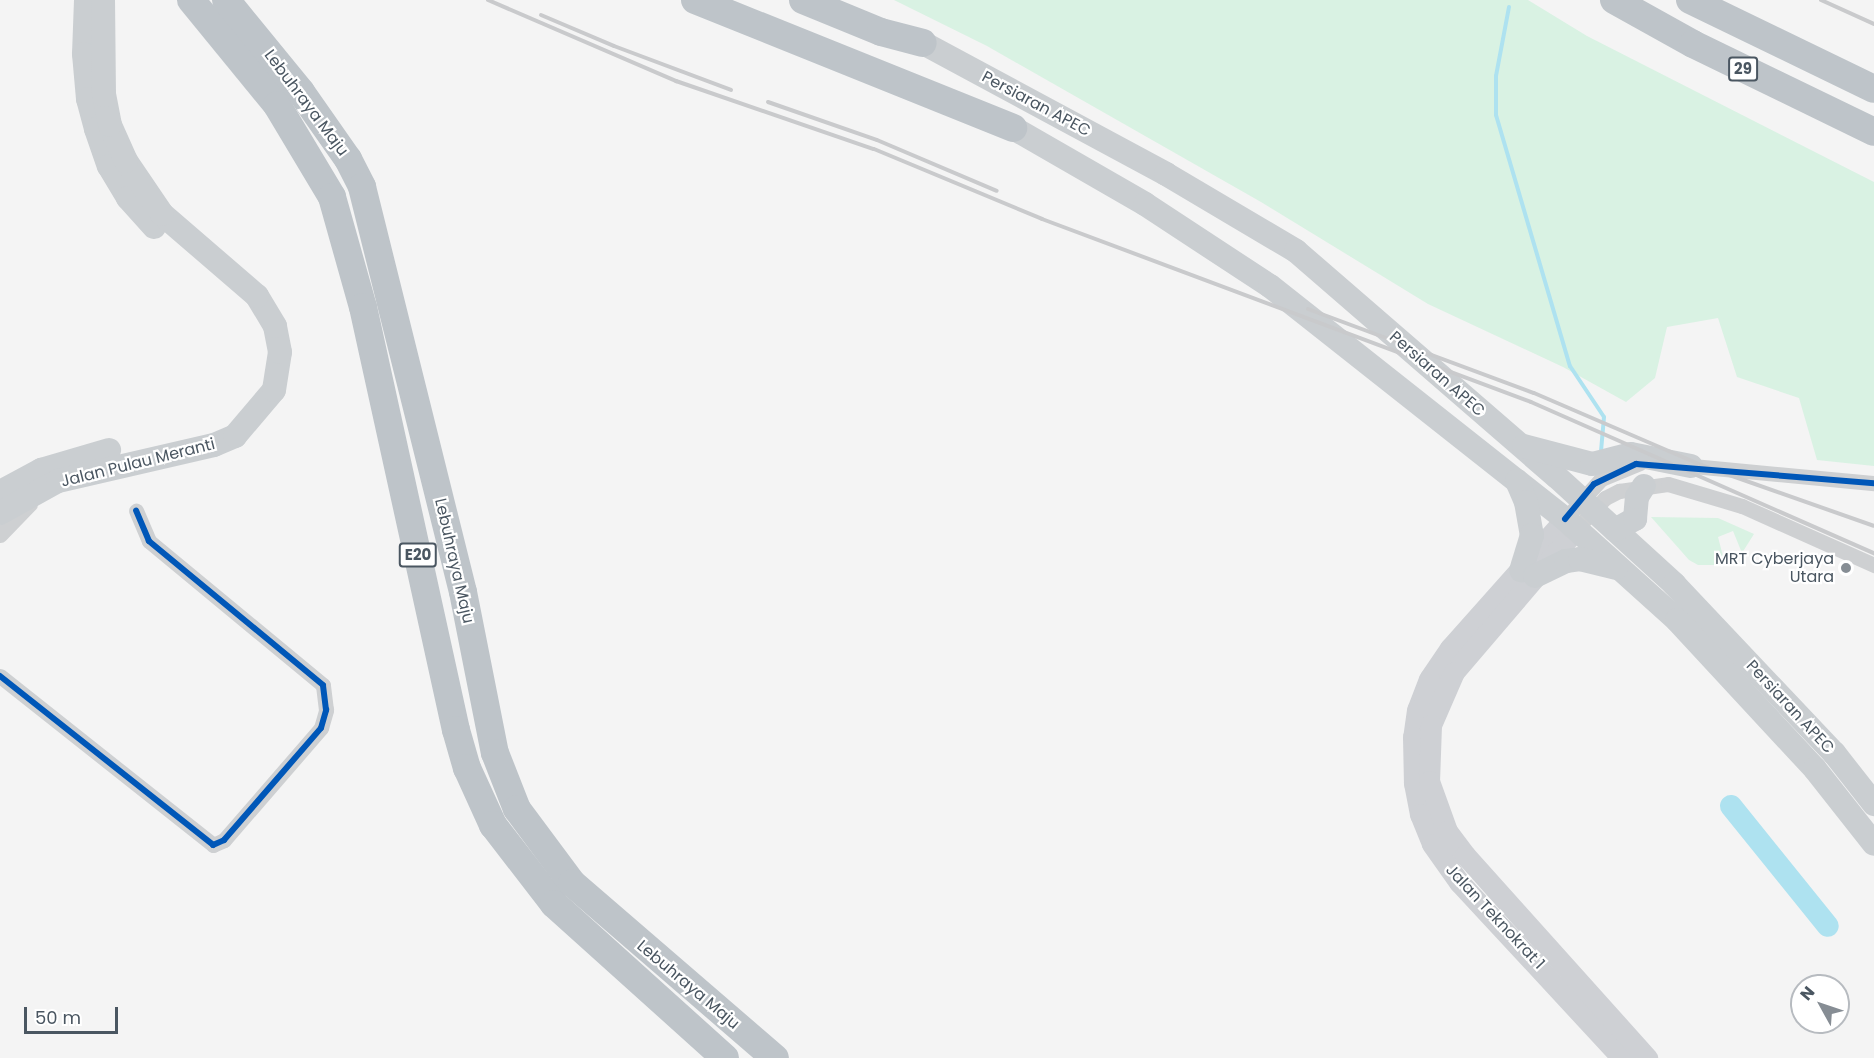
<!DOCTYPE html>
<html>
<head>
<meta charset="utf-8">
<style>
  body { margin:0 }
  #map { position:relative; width:1874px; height:1058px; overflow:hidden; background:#f4f4f4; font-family:Poppins,sans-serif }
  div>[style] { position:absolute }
  .green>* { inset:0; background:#d9f2e3 }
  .stream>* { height:4px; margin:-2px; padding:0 2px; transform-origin:2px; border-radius:2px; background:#aee2f0 }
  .river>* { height:22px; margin:-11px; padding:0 11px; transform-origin:11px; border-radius:11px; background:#aee2f0 }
  .street>* { height:15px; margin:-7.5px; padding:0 7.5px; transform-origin:7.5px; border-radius:7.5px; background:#ced0d2 }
  .secondary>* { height:21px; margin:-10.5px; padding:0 10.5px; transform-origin:10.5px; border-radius:10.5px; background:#ced0d4 }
  .primary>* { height:24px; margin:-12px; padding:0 12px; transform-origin:12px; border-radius:12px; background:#caced1 }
  .highway>* { height:28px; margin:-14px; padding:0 14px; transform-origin:14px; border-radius:14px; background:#bec4c9 }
  .rail>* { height:4px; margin:-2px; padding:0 2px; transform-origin:2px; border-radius:2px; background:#c9cacc }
  .cycleway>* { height:6px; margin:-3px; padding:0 3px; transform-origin:3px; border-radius:3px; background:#0057b8 }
  .dots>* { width:16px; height:16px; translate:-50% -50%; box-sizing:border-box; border:3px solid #fff; border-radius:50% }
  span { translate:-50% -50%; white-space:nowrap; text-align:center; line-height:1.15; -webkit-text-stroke:4.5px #fff; paint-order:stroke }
  .shield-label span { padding:2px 4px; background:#fff; border:2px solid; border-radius:4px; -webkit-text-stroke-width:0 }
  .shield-label { font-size:15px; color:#4a5661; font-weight:700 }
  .street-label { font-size:16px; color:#4a5661 }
  .poi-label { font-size:16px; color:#4a5661 }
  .right { translate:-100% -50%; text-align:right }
  .north { position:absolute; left:1790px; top:974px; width:60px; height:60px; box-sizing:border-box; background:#fff; border:2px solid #b7bbc0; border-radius:50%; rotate:310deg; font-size:16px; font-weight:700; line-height:24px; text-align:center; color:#4a5661 }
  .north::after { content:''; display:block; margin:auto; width:21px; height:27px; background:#868d94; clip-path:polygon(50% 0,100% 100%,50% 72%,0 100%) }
  .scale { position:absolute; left:24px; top:1007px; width:94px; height:27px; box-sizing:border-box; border:3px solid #4a5661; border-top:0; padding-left:8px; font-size:18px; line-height:21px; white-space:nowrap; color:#4a5661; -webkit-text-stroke:4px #fff; paint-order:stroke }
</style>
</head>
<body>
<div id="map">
  <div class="green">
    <div style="clip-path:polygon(894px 0,1528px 0,1587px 36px,1874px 182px,1874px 466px,1817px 460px,1799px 398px,1737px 377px,1718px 318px,1667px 327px,1655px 378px,1626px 402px,1563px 367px,1428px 304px,1261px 202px,987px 46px)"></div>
    <div style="clip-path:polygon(1651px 517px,1718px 518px,1754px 534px,1742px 553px,1733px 531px,1718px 537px,1724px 560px,1719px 565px,1698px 565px,1689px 560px)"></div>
  </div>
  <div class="stream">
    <div style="left:1509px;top:7px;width:70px;rotate:100.7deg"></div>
    <div style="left:1496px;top:76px;width:39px;rotate:90deg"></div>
    <div style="left:1496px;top:115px;width:262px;rotate:73.6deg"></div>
    <div style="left:1570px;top:366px;width:61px;rotate:56.3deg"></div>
    <div style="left:1604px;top:417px;width:34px;rotate:95deg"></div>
  </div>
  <div class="river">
    <div style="left:1731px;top:806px;width:154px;rotate:51.1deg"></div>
  </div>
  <div class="street">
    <div style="left:1682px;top:465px;width:193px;rotate:5.4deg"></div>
    <div style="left:1565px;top:519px;width:54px;rotate:-48deg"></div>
    <div style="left:1601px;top:479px;width:42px;rotate:-22.3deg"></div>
    <div style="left:1577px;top:528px;width:41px;rotate:-47deg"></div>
    <div style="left:1605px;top:498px;width:16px;rotate:-27deg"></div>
    <div style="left:1619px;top:491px;width:49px;rotate:-8.1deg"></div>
    <div style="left:1668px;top:484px;width:77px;rotate:16.6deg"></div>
    <div style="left:1742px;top:506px;width:145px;rotate:24.1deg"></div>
    <div style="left:0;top:535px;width:43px;rotate:-45.9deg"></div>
    <div style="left:0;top:676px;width:272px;rotate:38.4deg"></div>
    <div style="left:213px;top:845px;width:12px;rotate:-24deg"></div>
    <div style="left:224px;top:840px;width:148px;rotate:-49.1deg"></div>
    <div style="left:321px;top:728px;width:19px;rotate:-74deg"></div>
    <div style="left:326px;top:710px;width:25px;rotate:-97deg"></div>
    <div style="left:323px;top:685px;width:226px;rotate:-140.4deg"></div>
    <div style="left:149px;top:541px;width:33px;rotate:-113deg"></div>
  </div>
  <div class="secondary">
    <div style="left:1565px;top:519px;width:173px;rotate:131.7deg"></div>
    <div style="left:1450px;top:648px;width:37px;rotate:124deg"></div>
    <div style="left:1429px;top:679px;width:33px;rotate:111deg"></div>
    <div style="left:1417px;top:710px;width:27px;rotate:98deg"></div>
    <div style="left:1413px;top:737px;width:46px;rotate:88.8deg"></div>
    <div style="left:1414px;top:783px;width:32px;rotate:79deg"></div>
    <div style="left:1420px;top:814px;width:32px;rotate:68deg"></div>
    <div style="left:1432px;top:844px;width:47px;rotate:54.6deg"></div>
    <div style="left:1459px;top:882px;width:240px;rotate:47.2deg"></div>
    <div style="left:1577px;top:528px;width:189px;rotate:130.5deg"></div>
    <div style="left:1454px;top:672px;width:58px;rotate:113.5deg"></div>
    <div style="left:1431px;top:725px;width:56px;rotate:92deg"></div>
    <div style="left:1429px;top:781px;width:53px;rotate:70.2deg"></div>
    <div style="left:1447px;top:831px;width:30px;rotate:53deg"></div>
    <div style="left:1465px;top:855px;width:273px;rotate:48.1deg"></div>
  </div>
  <div class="primary">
    <div style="left:86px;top:0;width:54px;rotate:92.1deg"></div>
    <div style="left:84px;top:54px;width:45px;rotate:84.9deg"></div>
    <div style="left:88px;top:99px;width:31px;rotate:75deg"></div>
    <div style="left:96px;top:129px;width:39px;rotate:71deg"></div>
    <div style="left:109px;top:166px;width:37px;rotate:59deg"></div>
    <div style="left:128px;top:198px;width:39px;rotate:48deg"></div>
    <div style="left:923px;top:43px;width:276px;rotate:28.3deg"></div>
    <div style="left:1166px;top:174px;width:151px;rotate:30.6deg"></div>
    <div style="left:1296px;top:251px;width:345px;rotate:40.9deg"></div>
    <div style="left:1557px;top:477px;width:159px;rotate:42.4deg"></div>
    <div style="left:1674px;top:584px;width:233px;rotate:46.6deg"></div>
    <div style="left:1834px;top:753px;width:65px;rotate:51.9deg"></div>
    <div style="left:1013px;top:128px;width:152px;rotate:29.9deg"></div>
    <div style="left:1145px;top:204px;width:149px;rotate:33.3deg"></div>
    <div style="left:1270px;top:286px;width:376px;rotate:38.3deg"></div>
    <div style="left:1565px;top:519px;width:151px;rotate:42deg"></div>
    <div style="left:1677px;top:620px;width:203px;rotate:47.2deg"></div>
    <div style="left:1815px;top:769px;width:95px;rotate:51.8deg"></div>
    <div style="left:1524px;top:446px;width:70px;rotate:14.8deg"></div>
    <div style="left:1592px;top:464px;width:40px;rotate:-14.4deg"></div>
    <div style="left:1631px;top:454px;width:61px;rotate:11.3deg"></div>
    <div style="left:1517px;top:481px;width:23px;rotate:67deg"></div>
    <div style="left:1526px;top:502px;width:34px;rotate:80deg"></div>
    <div style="left:1532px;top:535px;width:37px;rotate:107deg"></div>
    <div style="left:0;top:492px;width:47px;rotate:-28.2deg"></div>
    <div style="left:41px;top:470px;width:71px;rotate:-16.4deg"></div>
    <div style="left:0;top:513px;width:66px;rotate:-28.9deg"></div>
    <div style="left:58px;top:481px;width:160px;rotate:-13deg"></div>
    <div style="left:214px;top:445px;width:23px;rotate:-23deg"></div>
    <div style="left:235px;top:436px;width:60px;rotate:-49.7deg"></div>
    <div style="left:274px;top:390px;width:38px;rotate:-81deg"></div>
    <div style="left:280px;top:352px;width:26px;rotate:-101deg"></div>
    <div style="left:275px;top:326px;width:35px;rotate:-121deg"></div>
    <div style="left:257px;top:296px;width:125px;rotate:-139.2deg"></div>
    <div style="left:162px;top:214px;width:64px;rotate:-124.2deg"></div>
    <div style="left:126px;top:161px;width:39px;rotate:-114deg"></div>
    <div style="left:110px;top:125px;width:31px;rotate:-101deg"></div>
    <div style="left:104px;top:95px;width:95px;rotate:-90.6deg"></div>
    <div style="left:1615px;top:530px;width:23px;rotate:-29deg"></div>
    <div style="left:1635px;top:519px;width:22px;rotate:-85deg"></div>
    <div style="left:1637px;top:497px;width:13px;rotate:-58deg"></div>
    <div style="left:1535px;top:576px;width:34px;rotate:-26deg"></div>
    <div style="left:1566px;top:561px;width:14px;rotate:-8deg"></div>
    <div style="left:1580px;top:559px;width:37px;rotate:14deg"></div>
  </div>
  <div class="highway">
    <div style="left:191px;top:0;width:136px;rotate:50.7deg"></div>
    <div style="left:277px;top:105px;width:107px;rotate:59.1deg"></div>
    <div style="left:332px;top:197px;width:114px;rotate:74.3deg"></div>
    <div style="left:363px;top:307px;width:433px;rotate:77.6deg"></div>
    <div style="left:456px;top:730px;width:40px;rotate:74deg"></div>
    <div style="left:467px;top:768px;width:63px;rotate:65.5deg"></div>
    <div style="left:493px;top:825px;width:100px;rotate:52.3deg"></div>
    <div style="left:554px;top:904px;width:230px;rotate:42deg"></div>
    <div style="left:226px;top:0;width:119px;rotate:50.8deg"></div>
    <div style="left:301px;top:92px;width:82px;rotate:55deg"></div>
    <div style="left:348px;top:159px;width:31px;rotate:63deg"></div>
    <div style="left:362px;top:187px;width:417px;rotate:76deg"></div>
    <div style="left:463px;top:592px;width:164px;rotate:78.8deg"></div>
    <div style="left:495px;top:753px;width:60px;rotate:68.6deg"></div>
    <div style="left:517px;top:809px;width:92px;rotate:53.4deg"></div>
    <div style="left:572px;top:883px;width:268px;rotate:40.8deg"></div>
    <div style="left:695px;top:0;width:343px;rotate:21.9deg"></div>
    <div style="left:803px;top:0;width:84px;rotate:22.3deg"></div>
    <div style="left:881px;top:32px;width:43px;rotate:14.7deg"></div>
    <div style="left:1614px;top:0;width:90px;rotate:29.1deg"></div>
    <div style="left:1693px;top:44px;width:201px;rotate:25.9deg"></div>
    <div style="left:1690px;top:0;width:204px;rotate:25.8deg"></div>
  </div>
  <div class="rail">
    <div style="left:488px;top:0;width:205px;rotate:23.3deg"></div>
    <div style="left:676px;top:81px;width:209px;rotate:19deg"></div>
    <div style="left:874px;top:149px;width:182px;rotate:22.6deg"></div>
    <div style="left:1042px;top:219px;width:522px;rotate:20.52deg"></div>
    <div style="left:1531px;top:402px;width:375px;rotate:23.8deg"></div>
    <div style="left:1821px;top:0;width:58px;rotate:24.4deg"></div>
    <div style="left:541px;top:15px;width:79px;rotate:23deg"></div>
    <div style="left:614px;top:46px;width:125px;rotate:20.6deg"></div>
    <div style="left:768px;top:102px;width:115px;rotate:19.2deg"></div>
    <div style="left:877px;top:140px;width:130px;rotate:23deg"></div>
    <div style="left:1308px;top:309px;width:241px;rotate:20.4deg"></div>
    <div style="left:1534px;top:393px;width:182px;rotate:23.3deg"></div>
    <div style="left:1701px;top:465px;width:183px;rotate:19.4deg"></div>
  </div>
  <div class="cycleway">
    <div style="left:1565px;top:519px;width:45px;rotate:-50.4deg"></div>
    <div style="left:1594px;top:484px;width:47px;rotate:-25.5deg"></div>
    <div style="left:1636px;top:464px;width:239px;rotate:4.6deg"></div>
    <div style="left:0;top:676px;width:272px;rotate:38.4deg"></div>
    <div style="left:213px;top:845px;width:12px;rotate:-24deg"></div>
    <div style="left:224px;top:840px;width:148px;rotate:-49.1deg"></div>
    <div style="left:321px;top:728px;width:19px;rotate:-74deg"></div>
    <div style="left:326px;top:710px;width:25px;rotate:-97deg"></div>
    <div style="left:323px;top:685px;width:226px;rotate:-140.4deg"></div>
    <div style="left:149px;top:541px;width:33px;rotate:-113deg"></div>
  </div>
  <div class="dots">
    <div style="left:1846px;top:568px;background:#868d94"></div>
  </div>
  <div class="shield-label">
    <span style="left:1743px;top:69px">29</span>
    <span style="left:418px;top:555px">E20</span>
  </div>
  <div class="street-label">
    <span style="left:306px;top:103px;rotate:53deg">Lebuhraya Maju</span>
    <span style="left:1036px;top:104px;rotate:28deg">Persiaran APEC</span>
    <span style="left:1437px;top:374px;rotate:41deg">Persiaran APEC</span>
    <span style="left:138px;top:463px;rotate:-14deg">Jalan Pulau Meranti</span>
    <span style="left:454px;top:561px;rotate:77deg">Lebuhraya Maju</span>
    <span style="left:1790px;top:707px;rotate:47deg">Persiaran APEC</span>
    <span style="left:1495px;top:917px;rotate:47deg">Jalan Teknokrat 1</span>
    <span style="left:688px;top:985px;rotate:40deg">Lebuhraya Maju</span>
  </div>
  <div class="poi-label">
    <span class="right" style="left:1834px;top:568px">MRT Cyberjaya<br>Utara</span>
  </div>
  <div class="north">N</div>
  <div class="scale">50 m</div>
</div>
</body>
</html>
